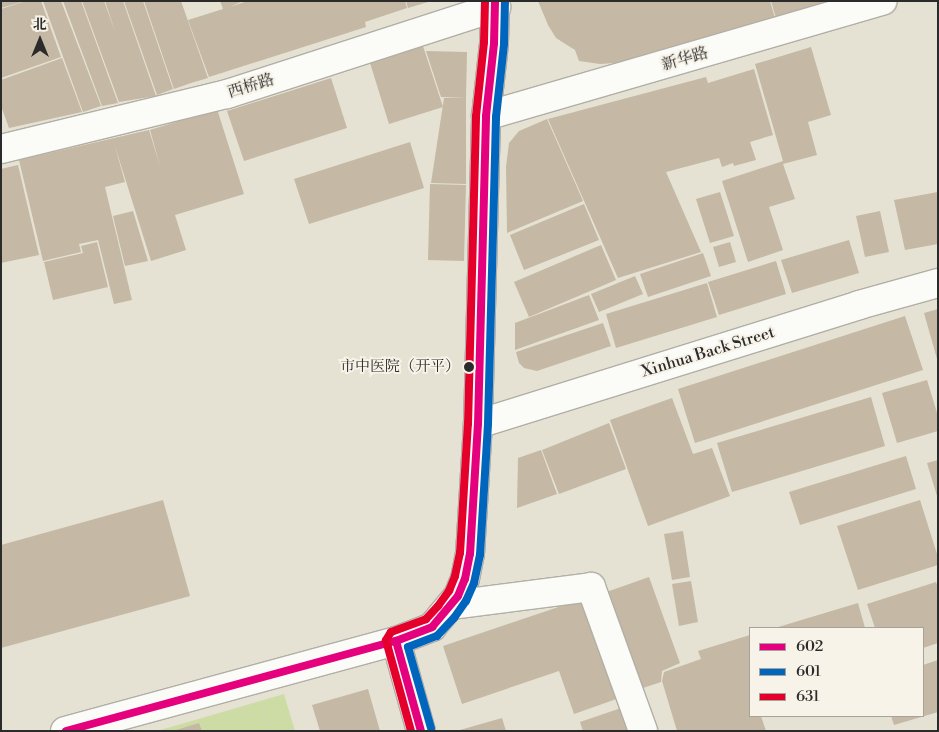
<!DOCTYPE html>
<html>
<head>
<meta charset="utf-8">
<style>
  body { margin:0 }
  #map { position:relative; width:939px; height:732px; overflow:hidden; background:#e5e2d3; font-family:"Libre Bodoni","Noto Serif SC",serif }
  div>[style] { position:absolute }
  .green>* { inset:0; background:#cddca4 }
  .building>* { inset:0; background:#c5b8a5 }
  .path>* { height:3px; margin-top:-1.5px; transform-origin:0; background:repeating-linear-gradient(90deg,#d2d1cd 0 1px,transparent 0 5px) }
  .roads { filter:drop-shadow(1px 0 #b1afa6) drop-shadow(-1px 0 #b1afa6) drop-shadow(0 1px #b1afa6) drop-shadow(0 -1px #b1afa6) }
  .minor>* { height:28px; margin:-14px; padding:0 14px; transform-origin:14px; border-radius:14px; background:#fbfbf8 }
  .bus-1>* { height:8px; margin:-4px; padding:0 4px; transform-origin:4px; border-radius:4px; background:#e5007d }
  .bus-2>* { height:8px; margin:-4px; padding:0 4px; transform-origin:4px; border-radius:4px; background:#0065bd }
  .bus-3>* { height:8px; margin:-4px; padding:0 4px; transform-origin:4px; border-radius:4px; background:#e4002b }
  .dots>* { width:14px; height:14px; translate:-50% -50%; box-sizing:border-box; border:2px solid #f7f3e8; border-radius:50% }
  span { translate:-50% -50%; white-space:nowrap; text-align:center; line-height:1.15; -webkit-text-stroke:4px #f7f3e8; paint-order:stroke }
  .bus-label { font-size:15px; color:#2b2b2b }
  .right { translate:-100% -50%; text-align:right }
  .street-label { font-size:16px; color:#2b2b2b }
  .frame { position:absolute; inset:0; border:2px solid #2b2b2b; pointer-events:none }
  .legend { position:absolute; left:749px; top:627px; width:175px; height:90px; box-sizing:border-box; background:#f7f3e8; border:1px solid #a5a39c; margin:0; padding:6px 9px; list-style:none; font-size:15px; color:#2b2b2b }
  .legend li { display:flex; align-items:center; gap:10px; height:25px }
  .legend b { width:25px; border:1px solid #a5a39c }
  .north { position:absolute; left:15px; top:15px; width:50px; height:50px; -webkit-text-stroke:4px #f7f3e8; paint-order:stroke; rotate:0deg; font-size:14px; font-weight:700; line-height:20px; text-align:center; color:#2b2b2b }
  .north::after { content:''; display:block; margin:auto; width:18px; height:22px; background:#2b2b2b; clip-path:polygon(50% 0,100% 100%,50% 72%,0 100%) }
</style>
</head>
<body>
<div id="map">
  <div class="green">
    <div style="clip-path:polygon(284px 694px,295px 731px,157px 731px)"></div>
  </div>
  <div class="building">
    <div style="clip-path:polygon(1px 1px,22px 1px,22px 2px,1px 8px)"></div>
    <div style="clip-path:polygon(26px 1px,41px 1px,61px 57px,1px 78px,1px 9px)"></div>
    <div style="clip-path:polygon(43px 1px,61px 1px,101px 106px,83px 112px)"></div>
    <div style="clip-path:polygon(63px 1px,81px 1px,118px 103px,102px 106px)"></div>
    <div style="clip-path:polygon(82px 1px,104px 1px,116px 34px,105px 1px,123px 1px,156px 96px,119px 102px)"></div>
    <div style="clip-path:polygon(124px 1px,143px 1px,173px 89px,157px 95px)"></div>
    <div style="clip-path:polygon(144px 1px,181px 1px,208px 78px,191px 83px,179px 48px,191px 83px,174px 89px)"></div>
    <div style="clip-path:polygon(220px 1px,243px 1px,230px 7px,247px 1px,405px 1px,407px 8px,365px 22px,366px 27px,209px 77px,188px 20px,223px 9px)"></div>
    <div style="clip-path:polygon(406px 1px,428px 1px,428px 2px,408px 8px)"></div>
    <div style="clip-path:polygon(538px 1px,770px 1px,775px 18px,629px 62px,600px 64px,579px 61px,575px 50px,556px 38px,548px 25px)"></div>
    <div style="clip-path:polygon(771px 1px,829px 1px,829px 2px,776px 18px)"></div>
    <div style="clip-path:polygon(423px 46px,443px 107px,389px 124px,370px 63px)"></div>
    <div style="clip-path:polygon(811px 47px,831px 115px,808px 122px,817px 155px,783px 164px,795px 199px,769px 207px,783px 250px,748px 262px,722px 181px,783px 161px,755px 64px)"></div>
    <div style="clip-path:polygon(426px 51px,467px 52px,466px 98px,441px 97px)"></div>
    <div style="clip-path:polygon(62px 58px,82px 112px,9px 128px,1px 106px,1px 80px)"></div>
    <div style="clip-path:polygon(754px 69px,773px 135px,750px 142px,756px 160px,734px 166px,733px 163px,722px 167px,719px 158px,666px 172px,701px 252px,618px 278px,548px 119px,706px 77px,708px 83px)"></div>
    <div style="clip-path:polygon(331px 78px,347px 128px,244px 161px,227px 111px)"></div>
    <div style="clip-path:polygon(444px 98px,466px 98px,466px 184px,431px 183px)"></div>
    <div style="clip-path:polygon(217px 109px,244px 194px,175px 215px,186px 250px,151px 261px,114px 143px,125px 182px,105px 187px,132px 300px,114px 304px,98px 240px,79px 244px,81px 252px,43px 261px,19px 160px,149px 130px,161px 169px,150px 130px)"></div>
    <div style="clip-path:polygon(547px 119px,583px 201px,507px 233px,506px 167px,509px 143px,519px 131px)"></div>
    <div style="clip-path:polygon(410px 142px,424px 188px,309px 224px,294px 179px)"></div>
    <div style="clip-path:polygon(18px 165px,39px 255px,1px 263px,1px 169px)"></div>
    <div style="clip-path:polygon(430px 184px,466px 185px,464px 261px,428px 260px)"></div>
    <div style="clip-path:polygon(720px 192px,734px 236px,710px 243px,696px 199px)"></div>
    <div style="clip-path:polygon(938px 192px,938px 244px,905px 250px,894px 200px)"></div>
    <div style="clip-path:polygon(584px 204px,599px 240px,524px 270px,510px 235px)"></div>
    <div style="clip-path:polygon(133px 211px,148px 261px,125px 266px,113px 216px)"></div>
    <div style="clip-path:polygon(880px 211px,889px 252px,865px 257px,856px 216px)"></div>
    <div style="clip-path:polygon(849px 240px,859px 273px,792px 293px,781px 260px)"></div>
    <div style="clip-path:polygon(97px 242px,108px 287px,53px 300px,44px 262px,83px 253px,81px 246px)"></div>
    <div style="clip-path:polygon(730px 242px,736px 262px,719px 267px,713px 247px)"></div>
    <div style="clip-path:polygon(601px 245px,616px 280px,529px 317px,514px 282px)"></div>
    <div style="clip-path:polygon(703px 253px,711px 276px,648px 297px,640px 274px)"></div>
    <div style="clip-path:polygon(776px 261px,786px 294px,719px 315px,708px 282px)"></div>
    <div style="clip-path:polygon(635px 276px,643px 294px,599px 312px,591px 294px)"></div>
    <div style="clip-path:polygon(707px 283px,717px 317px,616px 348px,606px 314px)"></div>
    <div style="clip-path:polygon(589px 295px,599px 320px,515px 350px,515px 323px)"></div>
    <div style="clip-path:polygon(938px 309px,938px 359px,937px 359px,924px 313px)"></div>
    <div style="clip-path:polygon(905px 316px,923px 370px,695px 443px,678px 389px)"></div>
    <div style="clip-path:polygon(603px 323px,611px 346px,537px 371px,524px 368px,519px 363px,516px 352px)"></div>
    <div style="clip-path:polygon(927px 380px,938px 416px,938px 431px,897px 443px,882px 393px)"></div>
    <div style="clip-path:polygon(871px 397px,885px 446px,732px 492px,717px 443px)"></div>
    <div style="clip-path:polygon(672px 398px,693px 454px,712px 448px,730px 496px,648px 526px,610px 420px)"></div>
    <div style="clip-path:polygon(609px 423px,626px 469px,559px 494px,542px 450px)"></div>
    <div style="clip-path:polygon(541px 450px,557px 494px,517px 508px,518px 458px)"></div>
    <div style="clip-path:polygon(906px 456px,916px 489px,800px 525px,789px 492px)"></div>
    <div style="clip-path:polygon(938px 460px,938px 495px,937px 496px,927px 463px)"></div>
    <div style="clip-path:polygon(163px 500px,190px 596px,1px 648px,1px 545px)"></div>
    <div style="clip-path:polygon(920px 500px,938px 557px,938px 565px,858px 590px,837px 526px)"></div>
    <div style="clip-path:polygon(683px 531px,690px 577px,672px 580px,664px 534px)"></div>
    <div style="clip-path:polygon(649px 577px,680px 663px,662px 671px,661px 682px,631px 692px,598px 595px)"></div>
    <div style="clip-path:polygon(691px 581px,698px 622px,679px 626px,672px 584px)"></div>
    <div style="clip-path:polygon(936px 582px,938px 588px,938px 643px,923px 648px,923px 628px,875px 628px,867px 604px)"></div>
    <div style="clip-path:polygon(591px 596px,625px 696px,574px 714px,559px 671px,462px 704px,443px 646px)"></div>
    <div style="clip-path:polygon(858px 603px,865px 628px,775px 628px)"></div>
    <div style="clip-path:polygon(750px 635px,750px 716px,761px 716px,766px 731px,677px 731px,662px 681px,664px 672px,701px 659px,698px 651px)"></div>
    <div style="clip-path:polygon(938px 660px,938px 712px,894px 725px,891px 716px,923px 716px,923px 665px)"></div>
    <div style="clip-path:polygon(368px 689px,380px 731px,320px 731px,312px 705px)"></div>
    <div style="clip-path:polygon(627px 706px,635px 731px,583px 731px,580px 722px)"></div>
    <div style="clip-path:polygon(502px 718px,506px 731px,460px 731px,460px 730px)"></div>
    <div style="clip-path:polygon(199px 723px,202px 731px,176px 731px,176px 730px)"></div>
  </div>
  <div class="path">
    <div style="left:262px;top:705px;width:27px;rotate:75deg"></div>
  </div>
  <div class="roads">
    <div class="minor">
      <div style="left:486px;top:116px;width:413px;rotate:-16.2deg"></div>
      <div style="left:1px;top:149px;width:233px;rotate:-13.7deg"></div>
      <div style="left:227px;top:94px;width:283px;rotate:-17.9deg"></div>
      <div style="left:478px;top:424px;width:399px;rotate:-17.3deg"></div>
      <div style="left:859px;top:305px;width:82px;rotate:-15.6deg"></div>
      <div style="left:451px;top:605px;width:141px;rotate:-7.3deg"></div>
      <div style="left:591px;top:587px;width:153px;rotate:70.1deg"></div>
      <div style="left:396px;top:641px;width:93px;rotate:74.5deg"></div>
      <div style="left:65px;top:731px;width:343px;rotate:-15.2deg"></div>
      <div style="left:396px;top:641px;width:39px;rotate:-21deg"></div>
      <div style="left:432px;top:627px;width:40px;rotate:-50deg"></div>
      <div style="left:458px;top:596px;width:18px;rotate:-68deg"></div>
      <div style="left:465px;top:579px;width:25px;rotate:-79deg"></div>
      <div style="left:470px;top:554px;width:130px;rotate:-86.5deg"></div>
      <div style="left:478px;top:424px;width:308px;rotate:-88.5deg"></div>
      <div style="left:486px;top:116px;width:73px;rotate:-83.7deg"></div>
      <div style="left:494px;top:43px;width:42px;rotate:-88.6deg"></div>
    </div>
  </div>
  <div class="bus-1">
    <div style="left:396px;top:641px;width:93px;rotate:74.5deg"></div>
    <div style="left:66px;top:731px;width:342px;rotate:-15.3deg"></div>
    <div style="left:396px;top:641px;width:39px;rotate:-21deg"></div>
    <div style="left:432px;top:627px;width:40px;rotate:-50deg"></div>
    <div style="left:458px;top:596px;width:18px;rotate:-68deg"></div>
    <div style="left:465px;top:579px;width:25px;rotate:-79deg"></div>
    <div style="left:470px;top:554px;width:130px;rotate:-86.5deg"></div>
    <div style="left:478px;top:424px;width:308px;rotate:-88.5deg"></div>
    <div style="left:486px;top:116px;width:73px;rotate:-83.7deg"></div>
    <div style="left:494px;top:43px;width:42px;rotate:-88.6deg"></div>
  </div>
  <div class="bus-2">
    <div style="left:431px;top:728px;width:84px;rotate:-105.9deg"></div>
    <div style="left:408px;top:647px;width:31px;rotate:-21deg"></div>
    <div style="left:437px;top:636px;width:25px;rotate:-47deg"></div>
    <div style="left:454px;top:618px;width:21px;rotate:-55deg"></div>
    <div style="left:466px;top:601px;width:20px;rotate:-66deg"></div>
    <div style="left:474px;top:583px;width:29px;rotate:-78deg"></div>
    <div style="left:480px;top:555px;width:131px;rotate:-86.5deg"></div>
    <div style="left:488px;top:424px;width:307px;rotate:-88.5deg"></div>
    <div style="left:496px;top:117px;width:73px;rotate:-83.7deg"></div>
    <div style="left:504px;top:44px;width:43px;rotate:-88.7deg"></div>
  </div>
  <div class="bus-3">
    <div style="left:411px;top:731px;width:94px;rotate:-105.4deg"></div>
    <div style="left:386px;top:640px;width:9px;rotate:-58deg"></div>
    <div style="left:391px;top:632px;width:37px;rotate:-20deg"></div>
    <div style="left:426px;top:619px;width:18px;rotate:-47deg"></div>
    <div style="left:438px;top:606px;width:19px;rotate:-54deg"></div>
    <div style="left:449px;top:591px;width:16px;rotate:-68deg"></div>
    <div style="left:455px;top:576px;width:24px;rotate:-78deg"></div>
    <div style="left:460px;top:553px;width:129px;rotate:-86.5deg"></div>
    <div style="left:468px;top:424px;width:308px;rotate:-88.5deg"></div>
    <div style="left:476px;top:116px;width:74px;rotate:-83.8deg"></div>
    <div style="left:484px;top:42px;width:41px;rotate:-88.6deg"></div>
  </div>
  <div class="dots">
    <div style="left:469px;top:367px;background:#2b2b2b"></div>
  </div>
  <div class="bus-label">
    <span class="right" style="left:460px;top:367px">市中医院（开平）</span>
  </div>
  <div class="street-label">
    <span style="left:685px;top:59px;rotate:-16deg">新华路</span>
    <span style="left:251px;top:86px;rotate:-17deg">西桥路</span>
    <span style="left:708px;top:352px;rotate:-17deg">Xinhua Back Street</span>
  </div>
  <div class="frame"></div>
  <ul class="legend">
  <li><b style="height:6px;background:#e5007d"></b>602</li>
  <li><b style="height:6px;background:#0065bd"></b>601</li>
  <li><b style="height:6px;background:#e4002b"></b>631</li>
  </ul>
  <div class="north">北</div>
</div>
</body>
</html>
